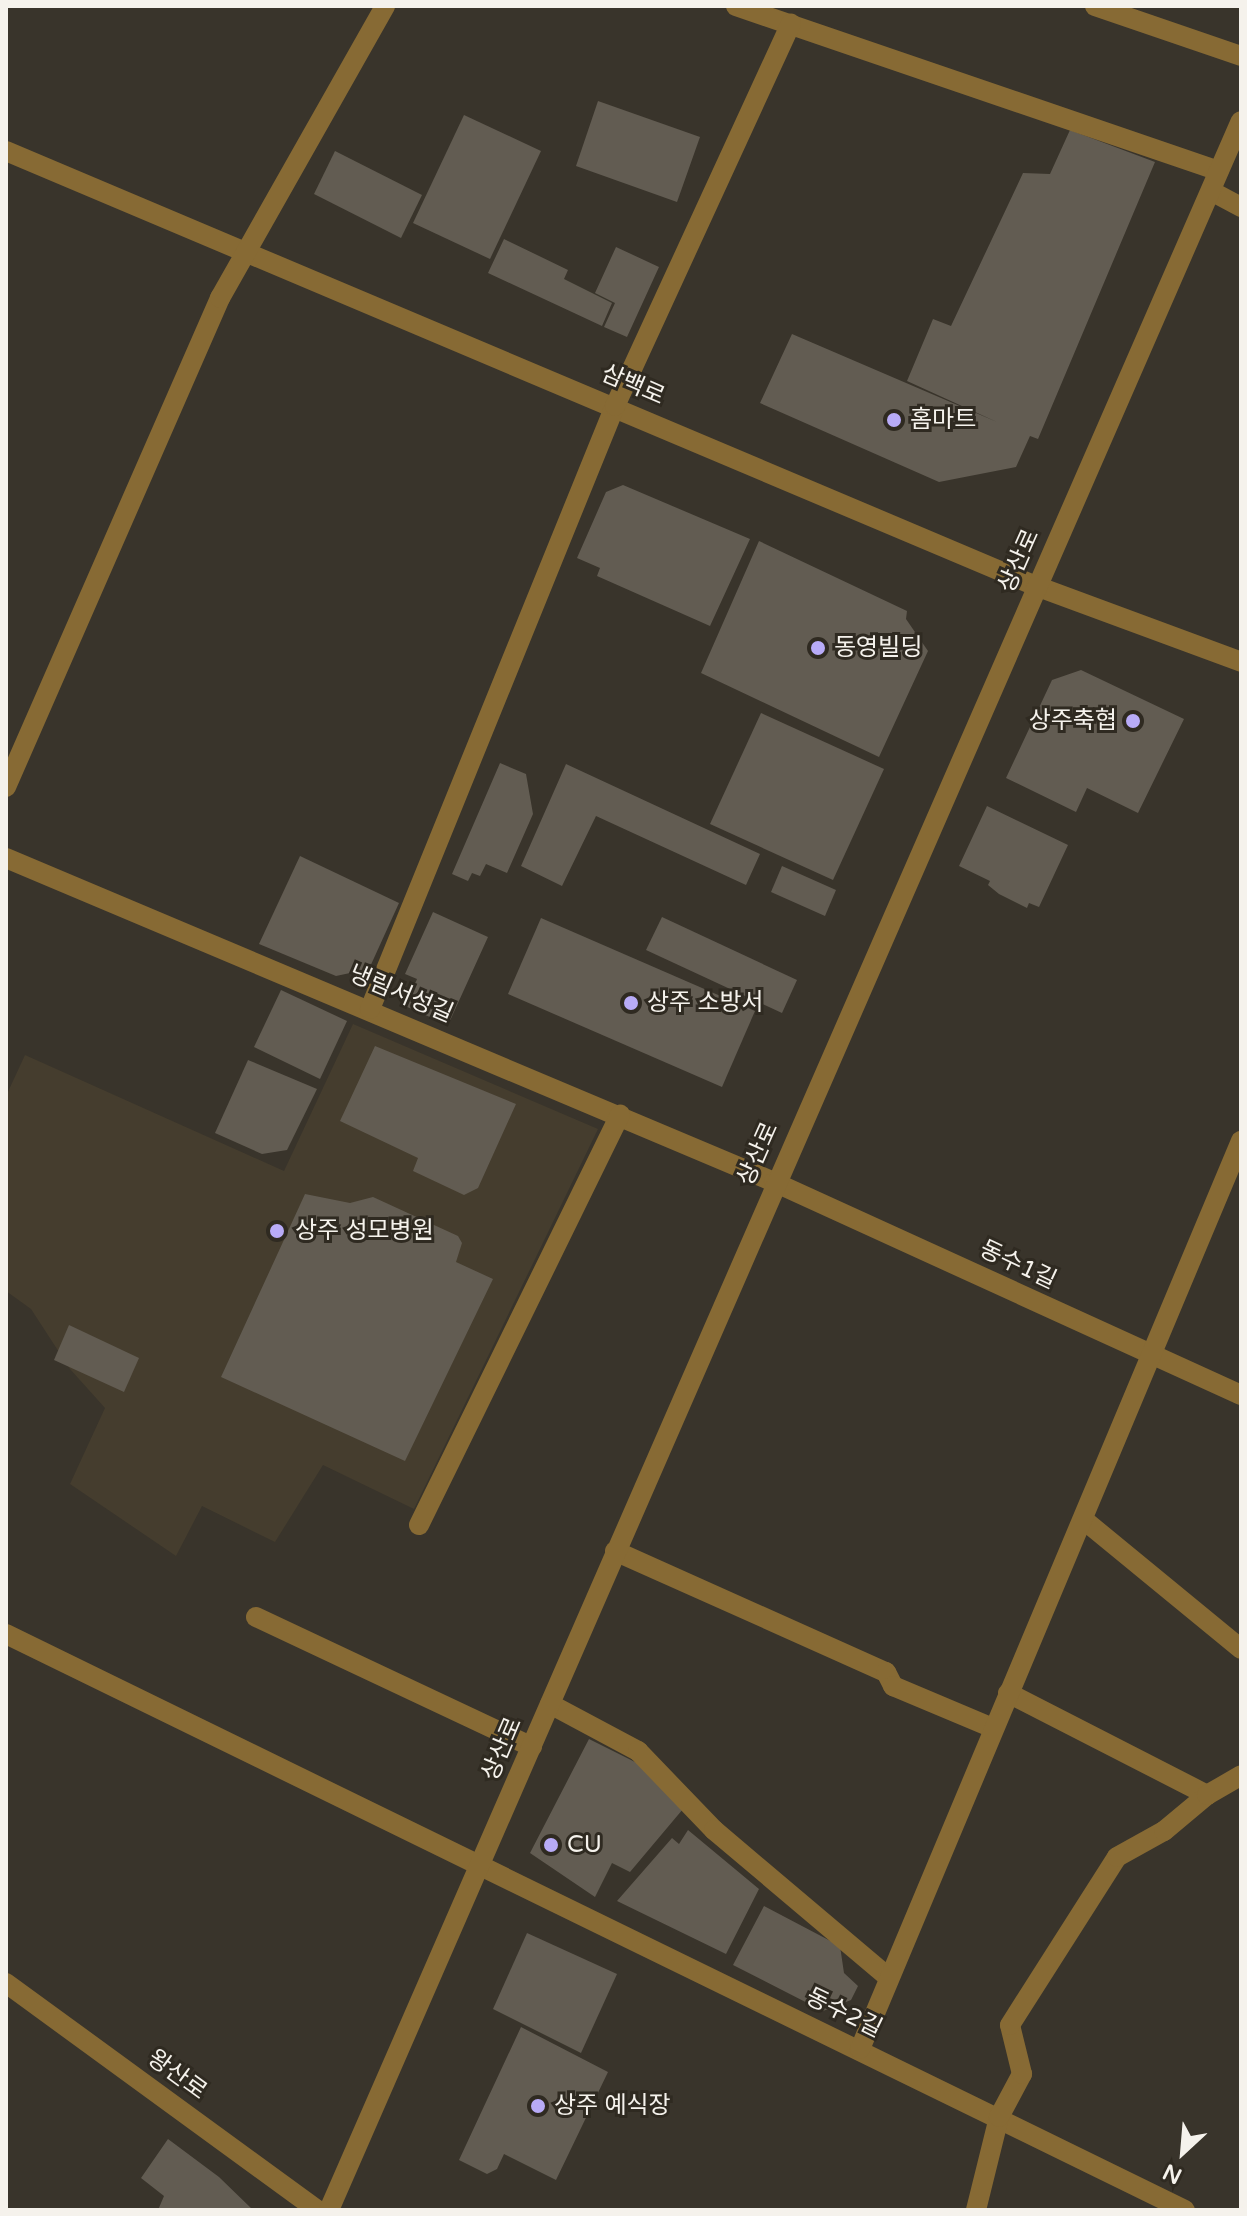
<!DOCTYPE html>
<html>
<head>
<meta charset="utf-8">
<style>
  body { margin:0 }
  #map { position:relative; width:1247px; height:2216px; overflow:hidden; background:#39342b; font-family:"Varela Round","Noto Sans KR",sans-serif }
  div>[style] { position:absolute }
  .built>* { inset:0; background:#453d2e }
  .building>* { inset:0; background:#625c52 }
  .minor>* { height:20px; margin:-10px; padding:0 10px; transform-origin:10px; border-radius:10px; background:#876a34 }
  .dots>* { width:22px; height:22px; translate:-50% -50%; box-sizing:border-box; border:4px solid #2f2a21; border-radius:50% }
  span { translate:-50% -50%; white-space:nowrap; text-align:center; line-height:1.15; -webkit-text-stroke:6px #2f2a21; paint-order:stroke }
  .street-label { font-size:24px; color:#f5f2ec }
  .poi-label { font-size:24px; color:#f5f2ec }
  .left { translate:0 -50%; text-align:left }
  .right { translate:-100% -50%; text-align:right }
  .frame { position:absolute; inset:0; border:8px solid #f5f2ec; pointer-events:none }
  .north { position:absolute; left:1143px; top:2112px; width:80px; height:80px; -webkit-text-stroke:6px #2f2a21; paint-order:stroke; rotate:206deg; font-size:22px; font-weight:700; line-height:32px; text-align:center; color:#f5f2ec }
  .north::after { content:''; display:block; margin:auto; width:28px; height:36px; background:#f5f2ec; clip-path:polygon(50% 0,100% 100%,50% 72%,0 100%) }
</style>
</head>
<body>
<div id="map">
  <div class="built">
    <div style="clip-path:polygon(353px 1024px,598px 1129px,414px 1509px,323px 1465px,275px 1542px,202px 1506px,176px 1556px,70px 1484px,105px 1408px,70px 1369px,31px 1309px,6px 1291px,6px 1096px,25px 1055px,284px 1171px)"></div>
  </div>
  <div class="building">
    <div style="clip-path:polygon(598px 101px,700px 137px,677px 202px,576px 166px)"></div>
    <div style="clip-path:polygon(464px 115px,541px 151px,490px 259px,413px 223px)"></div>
    <div style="clip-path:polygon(1070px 130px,1155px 162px,1038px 439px,1030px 436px,1016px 467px,939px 482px,760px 403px,792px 334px,997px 422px,907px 381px,933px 319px,951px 326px,1023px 173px,1050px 174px)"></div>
    <div style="clip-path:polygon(335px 151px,422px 195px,401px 238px,314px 194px)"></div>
    <div style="clip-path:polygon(504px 239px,568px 270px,564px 279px,612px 303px,602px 326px,488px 273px)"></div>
    <div style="clip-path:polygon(616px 247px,659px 267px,627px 337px,604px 327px,615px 303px,595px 293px)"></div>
    <div style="clip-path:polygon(623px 485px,750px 539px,710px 626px,597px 576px,600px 568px,577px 558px,606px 492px)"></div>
    <div style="clip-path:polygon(759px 541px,907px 611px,906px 619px,928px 651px,879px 757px,701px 673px)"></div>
    <div style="clip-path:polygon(1081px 670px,1184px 719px,1138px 813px,1087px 788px,1076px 812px,1006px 778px,1052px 680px)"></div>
    <div style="clip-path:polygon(761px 713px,884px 769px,833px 880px,710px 824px)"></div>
    <div style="clip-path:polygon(500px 763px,526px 774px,533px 814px,507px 873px,486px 864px,480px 876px,472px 873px,468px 881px,452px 874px)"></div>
    <div style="clip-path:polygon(566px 764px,760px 854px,746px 885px,596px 816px,562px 886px,521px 866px)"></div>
    <div style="clip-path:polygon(987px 806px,1068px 845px,1039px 907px,1029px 903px,1027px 908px,999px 894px,988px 885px,990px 881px,959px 866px)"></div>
    <div style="clip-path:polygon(300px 856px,399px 903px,369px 969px,336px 976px,259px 944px)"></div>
    <div style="clip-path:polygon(782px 866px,836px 890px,825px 916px,771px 892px)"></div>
    <div style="clip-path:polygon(433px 912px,488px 937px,448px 1025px,405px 1006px,417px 979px,405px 974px)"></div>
    <div style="clip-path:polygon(662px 917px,797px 980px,782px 1013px,646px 950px)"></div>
    <div style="clip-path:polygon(541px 918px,755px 1011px,722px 1087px,508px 994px)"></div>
    <div style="clip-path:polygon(281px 990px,347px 1021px,320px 1079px,254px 1047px)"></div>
    <div style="clip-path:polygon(375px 1046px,516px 1104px,478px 1188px,464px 1195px,413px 1171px,418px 1158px,340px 1121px)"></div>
    <div style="clip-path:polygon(248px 1060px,317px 1089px,287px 1150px,262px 1154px,215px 1133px)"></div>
    <div style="clip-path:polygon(305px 1194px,350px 1203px,373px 1197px,458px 1236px,462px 1243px,456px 1262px,493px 1279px,405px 1461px,221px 1377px)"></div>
    <div style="clip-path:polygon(69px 1325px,139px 1358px,124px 1392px,54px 1360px)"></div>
    <div style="clip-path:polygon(589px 1739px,647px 1768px,683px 1809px,630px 1872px,612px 1863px,595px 1897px,530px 1853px)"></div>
    <div style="clip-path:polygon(688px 1830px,759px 1889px,726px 1954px,617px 1901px,672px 1838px,679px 1844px)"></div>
    <div style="clip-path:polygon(764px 1906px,840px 1946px,844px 1973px,858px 1986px,851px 2000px,823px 2011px,733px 1965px)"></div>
    <div style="clip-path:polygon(527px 1933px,617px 1974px,581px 2053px,493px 2009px)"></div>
    <div style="clip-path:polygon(521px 2027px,608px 2072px,556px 2180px,504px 2154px,497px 2169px,487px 2174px,459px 2160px)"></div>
    <div style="clip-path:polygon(168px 2139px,219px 2177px,253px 2210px,158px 2210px,164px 2196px,141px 2178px)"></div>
  </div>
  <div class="minor">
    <div style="left:736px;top:6px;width:510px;rotate:18.86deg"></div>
    <div style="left:1095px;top:6px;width:154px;rotate:18.9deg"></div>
    <div style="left:6px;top:151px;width:1118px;rotate:22.9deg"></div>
    <div style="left:1036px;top:586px;width:219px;rotate:20.3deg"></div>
    <div style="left:1211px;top:191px;width:34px;rotate:28deg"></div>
    <div style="left:6px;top:787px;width:534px;rotate:-66.36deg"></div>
    <div style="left:220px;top:298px;width:335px;rotate:-60.5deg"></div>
    <div style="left:6px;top:858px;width:834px;rotate:22.87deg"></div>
    <div style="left:774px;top:1182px;width:513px;rotate:24.52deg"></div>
    <div style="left:370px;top:1009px;width:651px;rotate:-67.89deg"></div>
    <div style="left:615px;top:406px;width:421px;rotate:-65.3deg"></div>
    <div style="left:1084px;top:1520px;width:203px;rotate:39.4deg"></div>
    <div style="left:419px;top:1525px;width:457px;rotate:-63.9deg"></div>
    <div style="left:615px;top:1551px;width:297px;rotate:24.1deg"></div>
    <div style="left:886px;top:1672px;width:16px;rotate:63deg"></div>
    <div style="left:893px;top:1686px;width:108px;rotate:22.8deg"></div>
    <div style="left:256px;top:1617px;width:305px;rotate:25.2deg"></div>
    <div style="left:6px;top:1634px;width:1312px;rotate:26.04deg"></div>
    <div style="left:1008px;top:1693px;width:224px;rotate:27.1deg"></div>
    <div style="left:550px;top:1704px;width:100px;rotate:28.1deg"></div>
    <div style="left:638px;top:1751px;width:110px;rotate:46.1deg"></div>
    <div style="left:714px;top:1830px;width:226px;rotate:40.2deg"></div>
    <div style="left:6px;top:1983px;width:385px;rotate:36.1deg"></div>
    <div style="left:860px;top:2049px;width:985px;rotate:-67.24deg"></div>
    <div style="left:329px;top:2210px;width:2279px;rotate:-66.42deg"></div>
    <div style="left:976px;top:2210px;width:96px;rotate:-76.1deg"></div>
    <div style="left:999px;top:2117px;width:49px;rotate:-61.9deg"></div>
    <div style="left:1022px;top:2074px;width:50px;rotate:-103.8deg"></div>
    <div style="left:1010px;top:2025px;width:199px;rotate:-57.5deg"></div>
    <div style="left:1117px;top:1857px;width:54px;rotate:-29deg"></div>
    <div style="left:1164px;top:1831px;width:56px;rotate:-39.9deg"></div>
    <div style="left:1207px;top:1795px;width:39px;rotate:-30deg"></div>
  </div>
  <div class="dots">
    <div style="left:894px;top:420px;background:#b8abf7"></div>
    <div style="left:818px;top:648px;background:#b8abf7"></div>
    <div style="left:1133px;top:721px;background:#b8abf7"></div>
    <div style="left:631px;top:1003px;background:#b8abf7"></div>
    <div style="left:277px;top:1231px;background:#b8abf7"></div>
    <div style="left:551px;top:1845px;background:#b8abf7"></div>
    <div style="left:538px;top:2106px;background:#b8abf7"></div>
  </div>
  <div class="street-label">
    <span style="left:633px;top:385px;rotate:23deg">삼백로</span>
    <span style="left:1019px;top:561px;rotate:-66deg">상산로</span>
    <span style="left:401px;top:994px;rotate:23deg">냉림서성길</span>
    <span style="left:758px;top:1154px;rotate:-66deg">상산로</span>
    <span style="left:1018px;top:1265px;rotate:25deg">동수1길</span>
    <span style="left:502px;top:1749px;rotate:-67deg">상산로</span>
    <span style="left:844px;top:2013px;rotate:26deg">동수2길</span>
    <span style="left:177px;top:2075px;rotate:36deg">왕산로</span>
  </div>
  <div class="poi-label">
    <span class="left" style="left:910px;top:420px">홈마트</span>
    <span class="left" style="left:834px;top:648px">동영빌딩</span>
    <span class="right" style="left:1117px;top:721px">상주축협</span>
    <span class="left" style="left:647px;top:1003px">상주 소방서</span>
    <span class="left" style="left:295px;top:1231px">상주 성모병원</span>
    <span class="left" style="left:567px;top:1845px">CU</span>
    <span class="left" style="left:554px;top:2106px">상주 예식장</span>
  </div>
  <div class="frame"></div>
  <div class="north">N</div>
</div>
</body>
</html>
